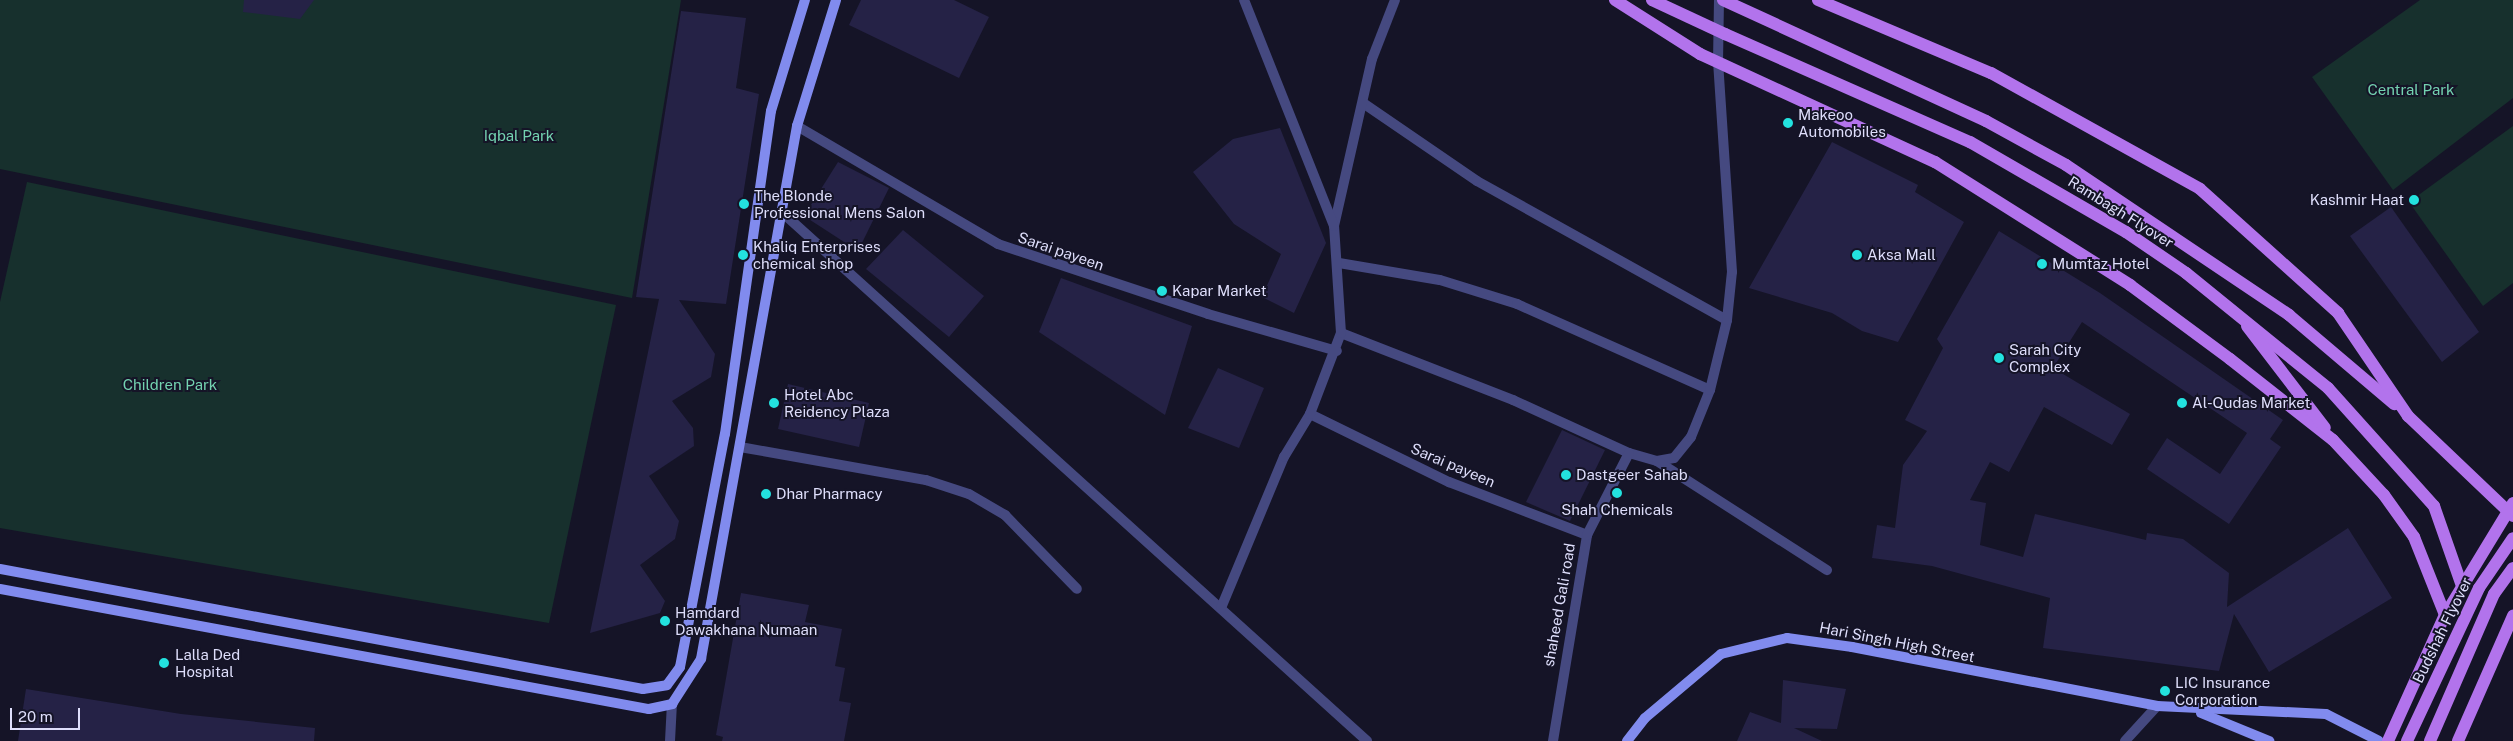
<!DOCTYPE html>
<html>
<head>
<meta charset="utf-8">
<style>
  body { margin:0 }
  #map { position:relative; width:2513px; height:741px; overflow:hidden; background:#151427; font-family:"Public Sans",sans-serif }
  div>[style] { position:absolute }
  .green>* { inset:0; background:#17302d }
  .building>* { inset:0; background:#252246 }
  .street>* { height:10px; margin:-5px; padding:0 5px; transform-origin:5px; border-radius:5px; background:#454980 }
  .secondary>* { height:10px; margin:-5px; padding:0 5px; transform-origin:5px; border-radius:5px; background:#818bee }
  .primary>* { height:12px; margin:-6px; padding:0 6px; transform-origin:6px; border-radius:6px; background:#b273ec }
  .primary-bridge>* { height:12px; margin:-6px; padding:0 6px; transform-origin:6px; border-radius:6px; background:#b273ec }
  .dots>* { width:14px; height:14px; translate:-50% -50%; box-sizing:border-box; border:2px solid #151427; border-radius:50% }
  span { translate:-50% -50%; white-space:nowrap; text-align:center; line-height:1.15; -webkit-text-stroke:4px #151427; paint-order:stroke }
  .park-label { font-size:15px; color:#73d2b0 }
  .poi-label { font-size:15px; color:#dedefb }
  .left { translate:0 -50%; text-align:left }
  .right { translate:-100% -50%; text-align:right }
  .street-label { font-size:15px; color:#dedefb }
  .scale { position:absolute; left:10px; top:708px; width:70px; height:22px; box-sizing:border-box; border:2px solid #dedefb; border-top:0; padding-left:6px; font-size:15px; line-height:18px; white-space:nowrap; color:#dedefb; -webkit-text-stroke:4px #151427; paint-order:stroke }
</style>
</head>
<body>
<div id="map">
  <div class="green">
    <div style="clip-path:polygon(0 0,681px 0,632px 298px,0 169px)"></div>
    <div style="clip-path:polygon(2420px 0,2513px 0,2513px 98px,2393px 190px,2312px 77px)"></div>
    <div style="clip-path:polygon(2513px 126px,2513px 283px,2483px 306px,2409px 202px)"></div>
    <div style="clip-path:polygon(27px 182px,616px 305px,549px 623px,0 528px,0 302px)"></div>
  </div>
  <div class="building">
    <div style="clip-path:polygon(244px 0,314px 0,300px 19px,243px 12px)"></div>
    <div style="clip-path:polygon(861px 0,954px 0,989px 17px,959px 78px,849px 25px)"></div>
    <div style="clip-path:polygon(681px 11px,746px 18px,736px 88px,759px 94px,726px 304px,679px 300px,715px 354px,711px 377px,672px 401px,693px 428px,694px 446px,649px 476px,679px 521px,675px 539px,640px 565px,665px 601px,660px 613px,590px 633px,659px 299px,636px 297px)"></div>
    <div style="clip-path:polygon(1280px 128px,1326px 243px,1294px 313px,1262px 297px,1281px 254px,1234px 224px,1193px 172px,1233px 139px)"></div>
    <div style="clip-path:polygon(1832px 142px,1918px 185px,1915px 192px,1964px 222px,1898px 342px,1862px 331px,1832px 313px,1749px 288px)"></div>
    <div style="clip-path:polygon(838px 162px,889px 188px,858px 251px,804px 216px)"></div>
    <div style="clip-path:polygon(2391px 207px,2479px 332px,2442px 362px,2350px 236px)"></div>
    <div style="clip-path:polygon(903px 230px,984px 296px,949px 337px,866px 269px)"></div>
    <div style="clip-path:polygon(1999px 231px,2100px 293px,2283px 420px,2270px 439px,2281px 447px,2229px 524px,2147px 469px,2167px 438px,2220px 474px,2247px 433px,2082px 322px,2053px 368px,2130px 414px,2112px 445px,2044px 407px,2009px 472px,1990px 462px,1970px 500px,1986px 503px,1980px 545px,2023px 557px,2035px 514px,2146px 540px,2147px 533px,2183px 539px,2229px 573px,2227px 607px,2348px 528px,2392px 598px,2269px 672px,2234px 614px,2219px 671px,2043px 648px,2050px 598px,1932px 566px,1872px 558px,1877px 525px,1895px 528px,1903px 465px,1927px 431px,1905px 420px,1943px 348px,1937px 339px)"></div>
    <div style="clip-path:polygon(1061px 278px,1192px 326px,1165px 415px,1039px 332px)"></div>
    <div style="clip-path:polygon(1218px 368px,1264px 388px,1239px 448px,1188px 428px)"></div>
    <div style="clip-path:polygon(788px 384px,869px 403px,859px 447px,778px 429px)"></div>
    <div style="clip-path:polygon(1562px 430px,1605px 450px,1570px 521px,1526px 502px)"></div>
    <div style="clip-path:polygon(741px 593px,809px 605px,805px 622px,842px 629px,835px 666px,845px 668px,839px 701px,851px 703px,844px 741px,722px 741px,723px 737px,716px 735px)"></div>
    <div style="clip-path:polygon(1783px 680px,1846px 689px,1837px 729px,1794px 728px,1822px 741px,1737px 741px,1750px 712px,1781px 723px)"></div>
    <div style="clip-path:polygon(26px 689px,181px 714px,315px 728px,314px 741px,18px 741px)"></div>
  </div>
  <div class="street">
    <div style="left:1363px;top:103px;width:138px;rotate:34.4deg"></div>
    <div style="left:1477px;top:181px;width:286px;rotate:29.1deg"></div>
    <div style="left:797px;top:126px;width:233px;rotate:30.4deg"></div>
    <div style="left:998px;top:244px;width:221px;rotate:18.4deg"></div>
    <div style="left:1208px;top:314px;width:134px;rotate:16deg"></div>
    <div style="left:784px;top:214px;width:786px;rotate:42.11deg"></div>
    <div style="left:1334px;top:226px;width:171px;rotate:-77.2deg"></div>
    <div style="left:1372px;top:59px;width:63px;rotate:-68.7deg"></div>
    <div style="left:1339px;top:263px;width:102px;rotate:9.6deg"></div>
    <div style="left:1440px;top:280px;width:81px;rotate:17.3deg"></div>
    <div style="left:1517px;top:304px;width:211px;rotate:24deg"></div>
    <div style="left:1341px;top:333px;width:185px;rotate:21.3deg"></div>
    <div style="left:1513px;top:400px;width:128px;rotate:24.6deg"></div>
    <div style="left:1629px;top:453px;width:29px;rotate:16deg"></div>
    <div style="left:1657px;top:461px;width:17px;rotate:-10deg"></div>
    <div style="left:1674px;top:458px;width:27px;rotate:-51deg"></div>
    <div style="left:1691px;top:437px;width:51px;rotate:-68deg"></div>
    <div style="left:1710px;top:390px;width:72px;rotate:-76.3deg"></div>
    <div style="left:1727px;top:320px;width:48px;rotate:-84.1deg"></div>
    <div style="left:1732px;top:272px;width:209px;rotate:-93.8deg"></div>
    <div style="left:1718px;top:63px;width:63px;rotate:-89.1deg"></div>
    <div style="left:1310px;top:414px;width:155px;rotate:26.1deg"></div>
    <div style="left:1449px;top:482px;width:148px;rotate:21deg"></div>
    <div style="left:740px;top:447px;width:189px;rotate:10.1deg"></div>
    <div style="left:926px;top:480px;width:45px;rotate:18deg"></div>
    <div style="left:969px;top:494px;width:42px;rotate:30.3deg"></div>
    <div style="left:1005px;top:515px;width:103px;rotate:45.8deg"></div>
    <div style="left:1657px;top:461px;width:202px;rotate:32.7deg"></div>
    <div style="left:1221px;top:608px;width:164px;rotate:-67.4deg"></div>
    <div style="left:1284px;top:457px;width:50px;rotate:-58.8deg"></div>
    <div style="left:1310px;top:414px;width:87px;rotate:-69.1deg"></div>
    <div style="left:1341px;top:333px;width:107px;rotate:-93.7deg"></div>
    <div style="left:1334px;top:226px;width:243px;rotate:-111.7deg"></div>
    <div style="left:670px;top:741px;width:37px;rotate:-87deg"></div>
    <div style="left:1553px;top:741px;width:209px;rotate:-80.6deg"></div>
    <div style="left:1587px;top:535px;width:92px;rotate:-62.9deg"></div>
    <div style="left:2125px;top:741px;width:47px;rotate:-47.6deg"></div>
  </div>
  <div class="secondary">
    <div style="left:0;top:569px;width:654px;rotate:10.57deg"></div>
    <div style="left:643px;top:689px;width:24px;rotate:-9deg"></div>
    <div style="left:667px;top:685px;width:22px;rotate:-54deg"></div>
    <div style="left:680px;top:667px;width:237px;rotate:-79.1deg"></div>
    <div style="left:725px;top:434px;width:326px;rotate:-81.9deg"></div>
    <div style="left:771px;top:111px;width:116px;rotate:-73deg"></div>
    <div style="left:0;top:589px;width:660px;rotate:10.48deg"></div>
    <div style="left:649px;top:709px;width:24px;rotate:-12deg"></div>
    <div style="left:672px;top:704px;width:54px;rotate:-57.2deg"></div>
    <div style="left:701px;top:659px;width:542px;rotate:-79.79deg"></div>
    <div style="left:797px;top:126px;width:132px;rotate:-72.8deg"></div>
    <div style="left:2201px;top:713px;width:74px;rotate:22.4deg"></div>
    <div style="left:1627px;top:741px;width:29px;rotate:-52deg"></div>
    <div style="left:1645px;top:718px;width:99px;rotate:-40.1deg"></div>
    <div style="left:1721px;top:654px;width:68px;rotate:-13.6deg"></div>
    <div style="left:1787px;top:638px;width:66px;rotate:7.9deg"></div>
    <div style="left:1852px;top:647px;width:311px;rotate:10.9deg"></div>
    <div style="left:2157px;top:706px;width:169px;rotate:2.7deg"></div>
    <div style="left:2326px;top:714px;width:59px;rotate:27deg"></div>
  </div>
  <div class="primary">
    <div style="left:1615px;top:0;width:101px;rotate:32.4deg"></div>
    <div style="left:1700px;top:54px;width:259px;rotate:24.7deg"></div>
    <div style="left:1935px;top:162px;width:231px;rotate:32.2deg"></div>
    <div style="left:2130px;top:285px;width:124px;rotate:36.5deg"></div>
    <div style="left:2230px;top:359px;width:131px;rotate:38.2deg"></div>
    <div style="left:2333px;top:440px;width:75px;rotate:47.2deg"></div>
    <div style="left:2384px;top:495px;width:52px;rotate:54.5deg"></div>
    <div style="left:2414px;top:537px;width:84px;rotate:68.3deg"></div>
    <div style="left:1723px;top:0;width:289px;rotate:24.7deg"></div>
    <div style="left:1986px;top:121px;width:91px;rotate:28.8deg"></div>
    <div style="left:2066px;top:165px;width:269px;rotate:33.9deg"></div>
    <div style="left:2289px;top:315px;width:138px;rotate:40.3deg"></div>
    <div style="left:1818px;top:0;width:188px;rotate:22.9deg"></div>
    <div style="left:1991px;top:73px;width:239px;rotate:29deg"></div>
    <div style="left:2200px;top:189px;width:186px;rotate:41.9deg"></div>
    <div style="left:2338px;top:313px;width:125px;rotate:55.8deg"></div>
    <div style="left:2408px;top:416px;width:145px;rotate:43.6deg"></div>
    <div style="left:1725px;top:34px;width:268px;rotate:23.8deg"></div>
    <div style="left:1970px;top:142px;width:180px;rotate:30deg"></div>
    <div style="left:2126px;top:232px;width:73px;rotate:34.3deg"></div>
    <div style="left:2186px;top:273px;width:183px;rotate:39deg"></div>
    <div style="left:2328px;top:388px;width:159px;rotate:48.1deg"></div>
    <div style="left:2434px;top:506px;width:85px;rotate:70.7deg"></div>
    <div style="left:2247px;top:326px;width:128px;rotate:52.6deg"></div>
    <div style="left:2388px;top:741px;width:138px;rotate:-65.7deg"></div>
    <div style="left:2445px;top:615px;width:131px;rotate:-58.7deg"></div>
    <div style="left:2407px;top:741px;width:169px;rotate:-64.8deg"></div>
    <div style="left:2479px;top:588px;width:60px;rotate:-55.8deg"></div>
    <div style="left:2430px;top:741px;width:160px;rotate:-66.5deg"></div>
    <div style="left:2494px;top:594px;width:32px;rotate:-54deg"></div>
    <div style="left:2458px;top:741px;width:137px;rotate:-66.3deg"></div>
  </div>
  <div class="primary-bridge">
    <div style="left:1652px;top:0;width:81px;rotate:25deg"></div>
  </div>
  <div class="dots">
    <div style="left:1788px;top:123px;background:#23e2df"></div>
    <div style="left:2414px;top:200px;background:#23e2df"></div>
    <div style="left:744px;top:204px;background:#23e2df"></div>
    <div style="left:743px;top:255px;background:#23e2df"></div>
    <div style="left:1857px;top:255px;background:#23e2df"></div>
    <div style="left:2042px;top:264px;background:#23e2df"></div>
    <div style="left:1162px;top:291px;background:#23e2df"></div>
    <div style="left:1999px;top:358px;background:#23e2df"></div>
    <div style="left:774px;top:403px;background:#23e2df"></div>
    <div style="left:2182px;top:403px;background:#23e2df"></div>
    <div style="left:1566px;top:475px;background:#23e2df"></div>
    <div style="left:1617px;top:493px;background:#23e2df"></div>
    <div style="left:766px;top:494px;background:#23e2df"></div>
    <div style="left:665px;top:621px;background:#23e2df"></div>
    <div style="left:164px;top:663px;background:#23e2df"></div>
    <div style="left:2165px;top:691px;background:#23e2df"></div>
  </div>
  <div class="park-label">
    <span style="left:2411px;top:90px">Central Park</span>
    <span style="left:519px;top:136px">Iqbal Park</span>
    <span style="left:170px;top:385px">Children Park</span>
  </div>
  <div class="poi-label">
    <span class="left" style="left:1798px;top:123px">Makeoo<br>Automobiles</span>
    <span class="left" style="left:754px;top:204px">The Blonde<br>Professional Mens Salon</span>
    <span class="right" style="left:2404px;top:200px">Kashmir Haat</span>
    <span class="left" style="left:753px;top:255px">Khaliq Enterprises<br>chemical shop</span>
    <span class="left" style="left:1867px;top:255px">Aksa Mall</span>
    <span class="left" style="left:2052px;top:264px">Mumtaz Hotel</span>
    <span class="left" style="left:1172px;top:291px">Kapar Market</span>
    <span class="left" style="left:2009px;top:358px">Sarah City<br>Complex</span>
    <span class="left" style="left:784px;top:403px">Hotel Abc<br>Reidency Plaza</span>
    <span class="left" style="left:2192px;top:403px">Al-Qudas Market</span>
    <span class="left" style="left:1576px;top:475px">Dastgeer Sahab</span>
    <span class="left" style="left:776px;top:494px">Dhar Pharmacy</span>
    <span style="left:1617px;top:510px">Shah Chemicals</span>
    <span class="left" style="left:675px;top:621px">Hamdard<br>Dawakhana Numaan</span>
    <span class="left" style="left:175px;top:663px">Lalla Ded<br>Hospital</span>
    <span class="left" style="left:2175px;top:691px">LIC Insurance<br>Corporation</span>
  </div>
  <div class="street-label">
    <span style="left:2121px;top:212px;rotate:32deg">Rambagh Flyover</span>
    <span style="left:1061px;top:251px;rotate:19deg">Sarai payeen</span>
    <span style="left:1453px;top:465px;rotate:23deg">Sarai payeen</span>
    <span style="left:1559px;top:605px;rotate:-80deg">shaheed Gali road</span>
    <span style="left:2442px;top:630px;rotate:-64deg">Budshah Flyover</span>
    <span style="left:1897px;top:642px;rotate:11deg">Hari Singh High Street</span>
  </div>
  <div class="scale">20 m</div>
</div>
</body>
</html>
